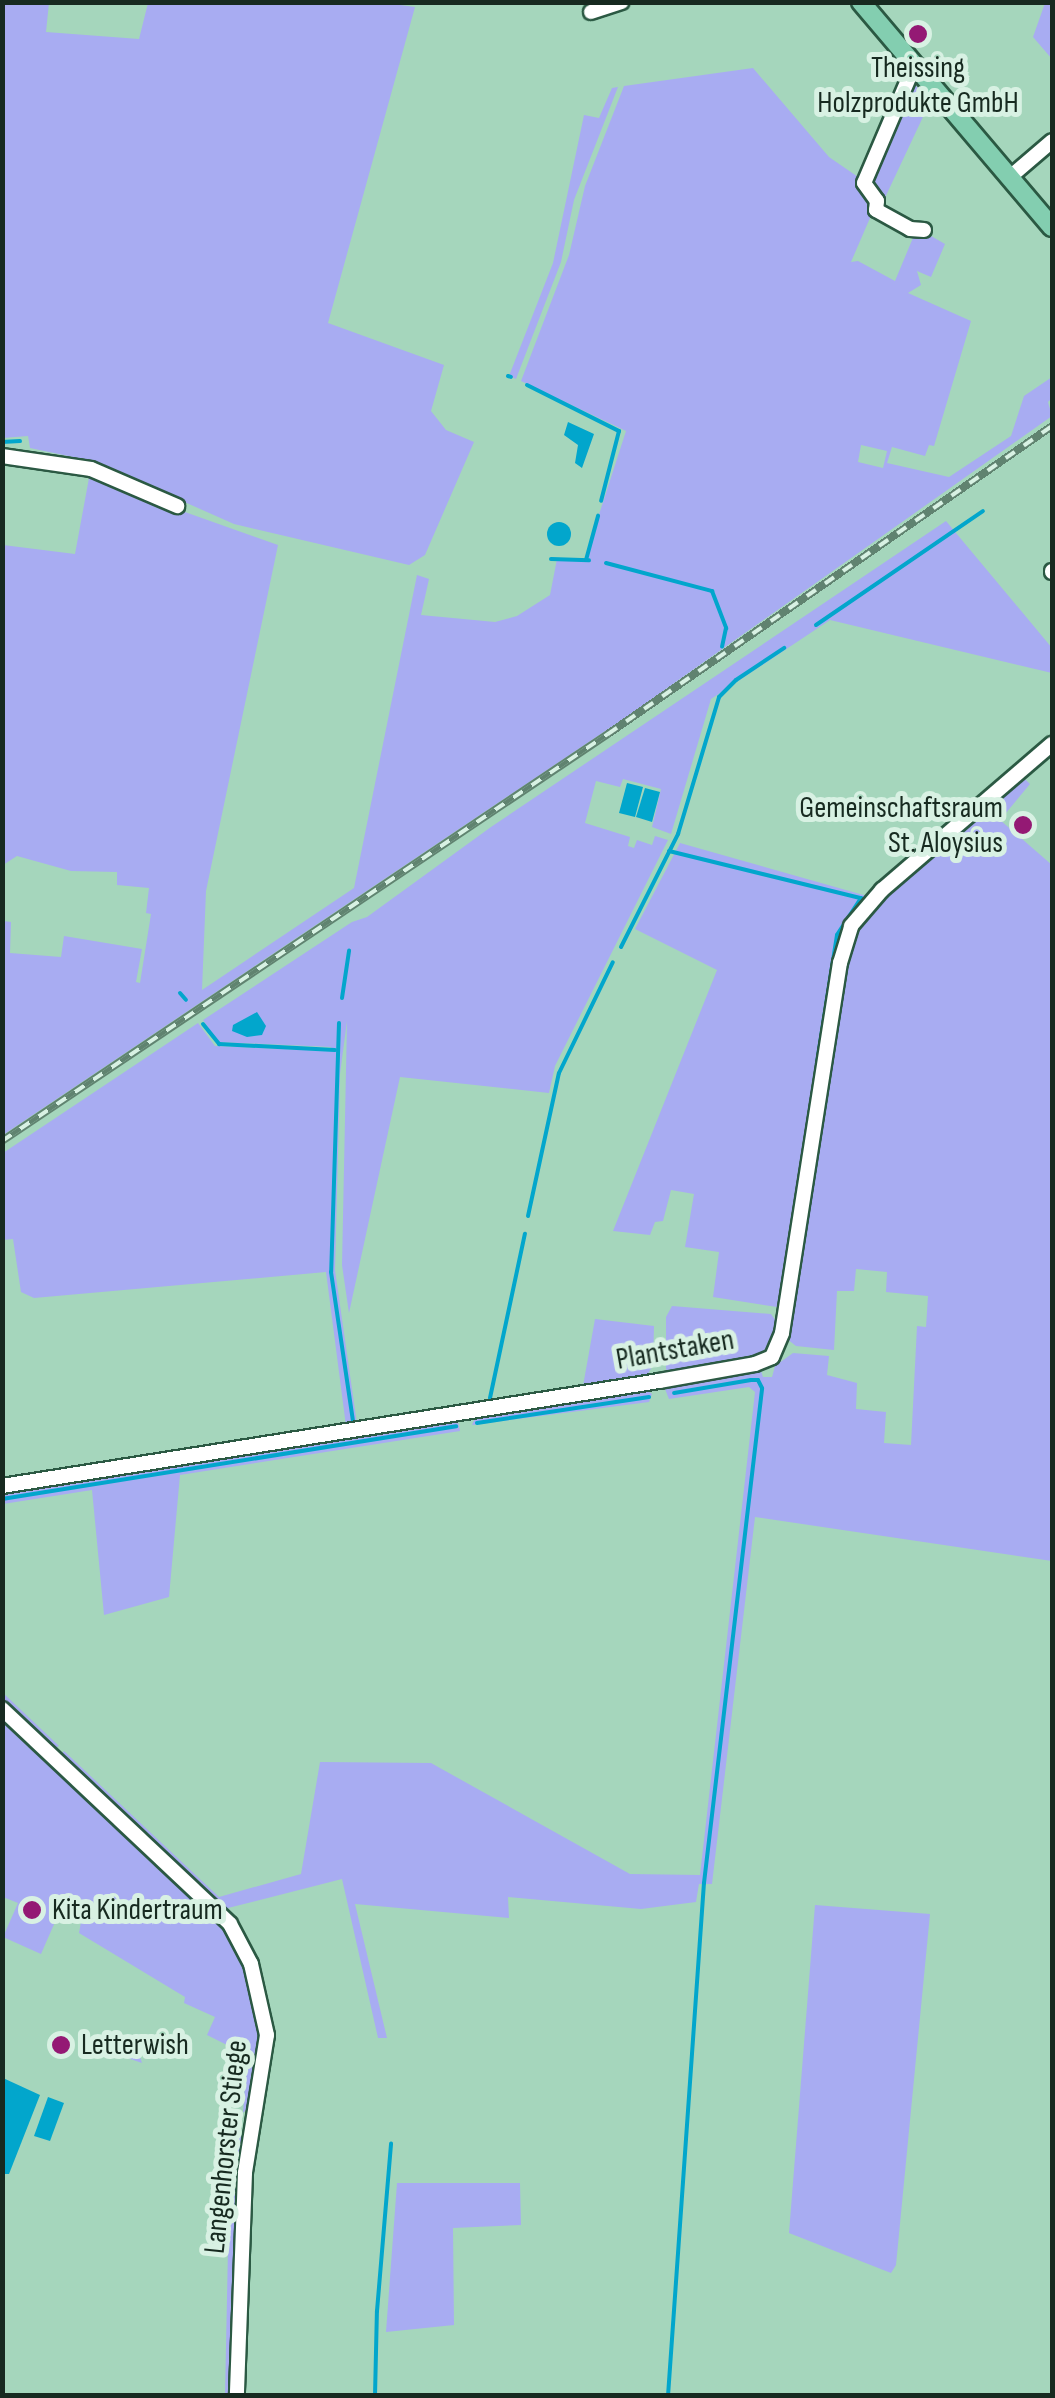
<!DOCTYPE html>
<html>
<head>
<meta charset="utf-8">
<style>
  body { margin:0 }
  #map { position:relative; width:1055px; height:2398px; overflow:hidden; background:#a5d6bc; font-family:"Sofia Sans Condensed",sans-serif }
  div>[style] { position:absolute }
  .green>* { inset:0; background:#a8acf2 }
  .water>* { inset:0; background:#02a6cc }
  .round { border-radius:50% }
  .stream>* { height:4px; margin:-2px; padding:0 2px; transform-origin:2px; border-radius:2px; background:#02a6cc }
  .roads { filter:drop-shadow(2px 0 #2b5943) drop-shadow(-2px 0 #2b5943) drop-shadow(0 2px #2b5943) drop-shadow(0 -2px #2b5943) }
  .minor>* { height:14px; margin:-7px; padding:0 7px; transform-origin:7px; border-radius:7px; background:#fff }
  .major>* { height:18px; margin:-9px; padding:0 9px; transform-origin:9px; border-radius:9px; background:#83ceb0 }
  .rail>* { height:8px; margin-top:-4px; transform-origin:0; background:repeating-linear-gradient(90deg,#d8f1e3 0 11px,#608370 0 22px); box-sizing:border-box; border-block:2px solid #608370 }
  .dots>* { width:28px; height:28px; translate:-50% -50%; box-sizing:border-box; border:5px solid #d8f1e3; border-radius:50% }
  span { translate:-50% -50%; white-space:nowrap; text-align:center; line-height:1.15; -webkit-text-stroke:10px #d8f1e3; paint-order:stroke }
  .poi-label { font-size:30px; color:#172a20 }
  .right { translate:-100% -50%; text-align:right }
  .left { translate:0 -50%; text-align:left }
  .street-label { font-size:30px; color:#172a20 }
  .frame { position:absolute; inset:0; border:5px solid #172a20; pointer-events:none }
</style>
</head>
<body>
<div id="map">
  <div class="green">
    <div style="clip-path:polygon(386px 3px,415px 7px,328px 323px,444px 365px,431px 411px,446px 430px,474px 442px,425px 555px,409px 565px,234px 524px,92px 461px,30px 448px,28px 436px,3px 438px,3px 3px,49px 3px,46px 32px,139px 39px,148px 3px)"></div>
    <div style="clip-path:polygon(1045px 3px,1052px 3px,1052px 59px,1033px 37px)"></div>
    <div style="clip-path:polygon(evenodd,753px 68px,829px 157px,861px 179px,873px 211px,851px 262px,858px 261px,895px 281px,915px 233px,924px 232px,945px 244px,931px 277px,917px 271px,921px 285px,908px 293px,971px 321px,934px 446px,929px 445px,925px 456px,892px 447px,887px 463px,949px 477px,1011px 436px,1024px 396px,1052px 377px,1052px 398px,1048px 402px,1052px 416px,629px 715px,3px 1135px,3px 921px,11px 922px,10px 953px,61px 957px,64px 936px,142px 949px,136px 982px,140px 983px,151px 914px,146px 913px,149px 888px,117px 885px,117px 872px,71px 871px,17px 856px,3px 865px,3px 545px,75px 554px,89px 478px,278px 545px,206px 891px,202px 990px,354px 888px,417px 575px,429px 579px,421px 615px,495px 622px,517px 616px,550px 595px,557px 559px,584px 561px,626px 431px,521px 381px,569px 255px,585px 186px,624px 86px,753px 68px,861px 445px,887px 451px,883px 468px,858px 462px,861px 445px)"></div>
    <div style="clip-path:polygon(910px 79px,930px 102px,883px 202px,866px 183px)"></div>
    <div style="clip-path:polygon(618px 87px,574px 200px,561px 262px,516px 379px,509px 376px,553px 263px,584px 115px,599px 118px,612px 88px)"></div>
    <div style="clip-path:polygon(946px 521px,1052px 648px,1052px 673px,830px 620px,711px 699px,671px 834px,652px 827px,661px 789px,623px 779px,620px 787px,596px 781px,585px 823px,630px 837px,628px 846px,634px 848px,637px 840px,652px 845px,655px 836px,668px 840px,555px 1066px,549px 1093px,400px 1077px,349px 1313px,342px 1265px,347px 1021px,340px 1074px,335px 1270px,357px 1424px,346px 1426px,326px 1272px,34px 1298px,21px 1292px,13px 1239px,3px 1240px,3px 1153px,198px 1023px,215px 1046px,331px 1051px,331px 1047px,218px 1042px,203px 1020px,352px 922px,367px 917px,491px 827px)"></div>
    <div style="clip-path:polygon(1024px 778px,1030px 784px,1000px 820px,1052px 865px,1052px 1561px,755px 1517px,712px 1884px,699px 1884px,696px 1902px,641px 1909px,508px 1897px,509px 1918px,355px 1904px,387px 2038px,378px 2038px,342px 1879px,228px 1908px,243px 1934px,267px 1996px,272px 2034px,270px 2059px,251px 2168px,241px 2395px,247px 2180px,269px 2054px,265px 1997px,246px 1944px,230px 1919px,63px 1762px,61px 1755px,64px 1751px,219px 1897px,301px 1874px,320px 1762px,431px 1763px,630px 1874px,700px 1875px,755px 1392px,749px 1387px,669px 1399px,665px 1389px,761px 1371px,763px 1377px,772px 1377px,775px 1366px,793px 1353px,829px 1356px,827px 1375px,857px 1383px,856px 1409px,886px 1412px,884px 1443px,911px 1445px,917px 1326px,926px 1327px,928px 1296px,886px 1292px,887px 1272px,856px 1269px,854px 1291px,837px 1291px,834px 1350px,796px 1346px,787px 1339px,842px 974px,852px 935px,874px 903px,994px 797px)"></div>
    <div style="clip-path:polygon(680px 843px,867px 896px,855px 916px,782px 1302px,777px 1307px,713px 1297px,719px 1252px,685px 1247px,694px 1194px,671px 1190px,663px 1221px,655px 1222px,650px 1235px,613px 1231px,717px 970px,635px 929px)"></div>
    <div style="clip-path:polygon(672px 1306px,771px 1314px,778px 1324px,772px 1343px,756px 1358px,670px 1374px,666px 1369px,666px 1317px)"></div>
    <div style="clip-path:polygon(595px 1319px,654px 1326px,653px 1365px,646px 1377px,583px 1386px)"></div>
    <div style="clip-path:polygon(645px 1389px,652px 1394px,649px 1402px,472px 1425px,476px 1416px)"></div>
    <div style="clip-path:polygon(453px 1420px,458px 1422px,460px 1431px,180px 1475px,169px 1597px,104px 1615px,92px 1490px,3px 1504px,3px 1492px)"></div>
    <div style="clip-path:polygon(2px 1692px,59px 1746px,52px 1749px,3px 1705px)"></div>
    <div style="clip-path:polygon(2px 1714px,218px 1917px,244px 1958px,262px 2017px,252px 2103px,243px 2113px,247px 2055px,207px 2035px,215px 2017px,184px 2003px,185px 1997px,79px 1933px,82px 1916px,62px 1906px,41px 1954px,3px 1937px,18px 1903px,3px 1897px)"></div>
    <div style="clip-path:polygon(815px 1905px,930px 1914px,896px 2265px,891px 2273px,789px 2233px)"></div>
    <div style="clip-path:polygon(112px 2046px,137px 2048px,142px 2063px,110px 2052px)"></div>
    <div style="clip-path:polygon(239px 2129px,244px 2143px,234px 2395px,225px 2396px,228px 2249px)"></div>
    <div style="clip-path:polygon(397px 2183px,520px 2183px,521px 2225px,453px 2228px,454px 2325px,386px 2332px)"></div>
  </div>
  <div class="water">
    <div style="clip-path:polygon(568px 422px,594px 434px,582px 468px,575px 463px,578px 445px,564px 435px)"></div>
    <div class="round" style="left:547px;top:522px;width:24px;height:24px"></div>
    <div style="clip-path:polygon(627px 783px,643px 787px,635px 817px,619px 813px)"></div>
    <div style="clip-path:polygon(645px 788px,660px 792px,652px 822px,636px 817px)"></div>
    <div style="clip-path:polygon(257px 1012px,266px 1026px,262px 1035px,247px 1037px,232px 1031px,233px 1025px)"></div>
    <div style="clip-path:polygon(3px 2078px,40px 2095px,9px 2174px,3px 2174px)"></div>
    <div style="clip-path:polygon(48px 2097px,64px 2103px,50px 2141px,34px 2136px)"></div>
  </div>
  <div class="stream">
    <div style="left:508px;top:376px;width:3px;rotate:18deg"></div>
    <div style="left:527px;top:385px;width:103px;rotate:26.6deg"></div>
    <div style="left:619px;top:431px;width:72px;rotate:104.4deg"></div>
    <div style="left:2px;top:442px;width:18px;rotate:-3deg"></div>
    <div style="left:551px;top:559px;width:38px;rotate:2deg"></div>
    <div style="left:586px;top:560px;width:46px;rotate:-74.7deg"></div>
    <div style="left:606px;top:563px;width:110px;rotate:14.8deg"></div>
    <div style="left:712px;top:591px;width:40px;rotate:69deg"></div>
    <div style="left:726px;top:628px;width:19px;rotate:102deg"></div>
    <div style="left:816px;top:625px;width:202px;rotate:-34.3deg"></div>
    <div style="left:669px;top:851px;width:198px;rotate:13.8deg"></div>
    <div style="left:861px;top:898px;width:44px;rotate:123deg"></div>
    <div style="left:837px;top:935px;width:130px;rotate:98.9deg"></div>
    <div style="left:621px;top:947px;width:127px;rotate:-63.2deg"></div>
    <div style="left:678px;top:834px;width:143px;rotate:-73.3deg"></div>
    <div style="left:719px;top:697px;width:24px;rotate:-45deg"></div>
    <div style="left:736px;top:680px;width:58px;rotate:-33.7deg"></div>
    <div style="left:180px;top:993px;width:9px;rotate:49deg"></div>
    <div style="left:342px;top:998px;width:48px;rotate:-81.5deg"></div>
    <div style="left:339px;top:1023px;width:249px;rotate:91.8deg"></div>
    <div style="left:331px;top:1272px;width:151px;rotate:81.6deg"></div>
    <div style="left:203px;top:1024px;width:26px;rotate:51deg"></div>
    <div style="left:219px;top:1044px;width:116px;rotate:3deg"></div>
    <div style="left:528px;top:1216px;width:146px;rotate:-77.8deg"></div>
    <div style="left:559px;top:1073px;width:123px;rotate:-64.1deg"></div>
    <div style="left:490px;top:1398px;width:168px;rotate:-78deg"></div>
    <div style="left:477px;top:1423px;width:174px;rotate:-8.6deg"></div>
    <div style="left:2px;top:1499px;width:460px;rotate:-9.1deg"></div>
    <div style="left:375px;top:2396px;width:85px;rotate:-88.7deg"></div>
    <div style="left:377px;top:2311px;width:168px;rotate:-85.2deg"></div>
    <div style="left:668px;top:2396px;width:514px;rotate:-85.99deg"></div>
    <div style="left:704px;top:1883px;width:498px;rotate:-83.3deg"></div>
    <div style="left:762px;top:1388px;width:9px;rotate:-117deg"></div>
    <div style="left:758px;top:1380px;width:7px;rotate:180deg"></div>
    <div style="left:751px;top:1380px;width:78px;rotate:170.4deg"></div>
  </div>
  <div class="roads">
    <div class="minor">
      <div style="left:591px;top:12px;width:32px;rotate:-18deg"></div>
      <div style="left:914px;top:66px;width:127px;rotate:113.1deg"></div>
      <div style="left:864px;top:183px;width:22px;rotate:54deg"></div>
      <div style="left:877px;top:201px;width:9px;rotate:96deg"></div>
      <div style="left:876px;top:210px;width:39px;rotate:29deg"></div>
      <div style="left:910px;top:229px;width:14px;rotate:4deg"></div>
      <div style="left:1010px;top:177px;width:55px;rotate:-40.6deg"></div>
      <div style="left:2px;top:456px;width:90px;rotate:8.3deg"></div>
      <div style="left:91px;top:469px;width:94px;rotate:23.3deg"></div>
      <div style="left:1052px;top:571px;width:1px;rotate:90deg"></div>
      <div style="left:2px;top:1486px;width:665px;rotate:-9.08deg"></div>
      <div style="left:659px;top:1381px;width:97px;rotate:-10deg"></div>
      <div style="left:755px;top:1364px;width:18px;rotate:-22deg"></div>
      <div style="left:772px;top:1357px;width:26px;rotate:-67deg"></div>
      <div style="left:782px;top:1333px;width:375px;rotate:-81.1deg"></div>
      <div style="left:840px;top:963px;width:39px;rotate:-73deg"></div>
      <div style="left:851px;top:926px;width:48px;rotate:-49.3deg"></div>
      <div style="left:882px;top:890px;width:224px;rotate:-40.7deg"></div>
      <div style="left:2px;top:1709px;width:313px;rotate:43.3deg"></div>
      <div style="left:230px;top:1924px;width:45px;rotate:62.3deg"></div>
      <div style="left:251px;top:1964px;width:73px;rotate:77.3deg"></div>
      <div style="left:267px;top:2035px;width:140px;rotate:99.1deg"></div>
      <div style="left:245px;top:2173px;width:223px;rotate:92.1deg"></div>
    </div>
    <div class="major">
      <div style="left:861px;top:2px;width:295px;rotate:49.7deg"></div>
    </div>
  </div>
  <div class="rail">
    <div style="left:2px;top:1141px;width:730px;rotate:-33.89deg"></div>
    <div style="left:608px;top:734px;width:540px;rotate:-34.75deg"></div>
  </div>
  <div class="dots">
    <div style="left:918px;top:34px;background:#941974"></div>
    <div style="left:1023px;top:825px;background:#941974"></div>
    <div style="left:32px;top:1910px;background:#941974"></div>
    <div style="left:61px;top:2045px;background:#941974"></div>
  </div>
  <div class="poi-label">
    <span style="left:918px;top:85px">Theissing<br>Holzprodukte GmbH</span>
    <span class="right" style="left:1003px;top:825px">Gemeinschaftsraum<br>St. Aloysius</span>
    <span class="left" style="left:52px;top:1910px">Kita Kindertraum</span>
    <span class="left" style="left:81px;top:2045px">Letterwish</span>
  </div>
  <div class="street-label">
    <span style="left:675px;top:1350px;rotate:-10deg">Plantstaken</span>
    <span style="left:226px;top:2147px;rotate:-84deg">Langenhorster Stiege</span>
  </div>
  <div class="frame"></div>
</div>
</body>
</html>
